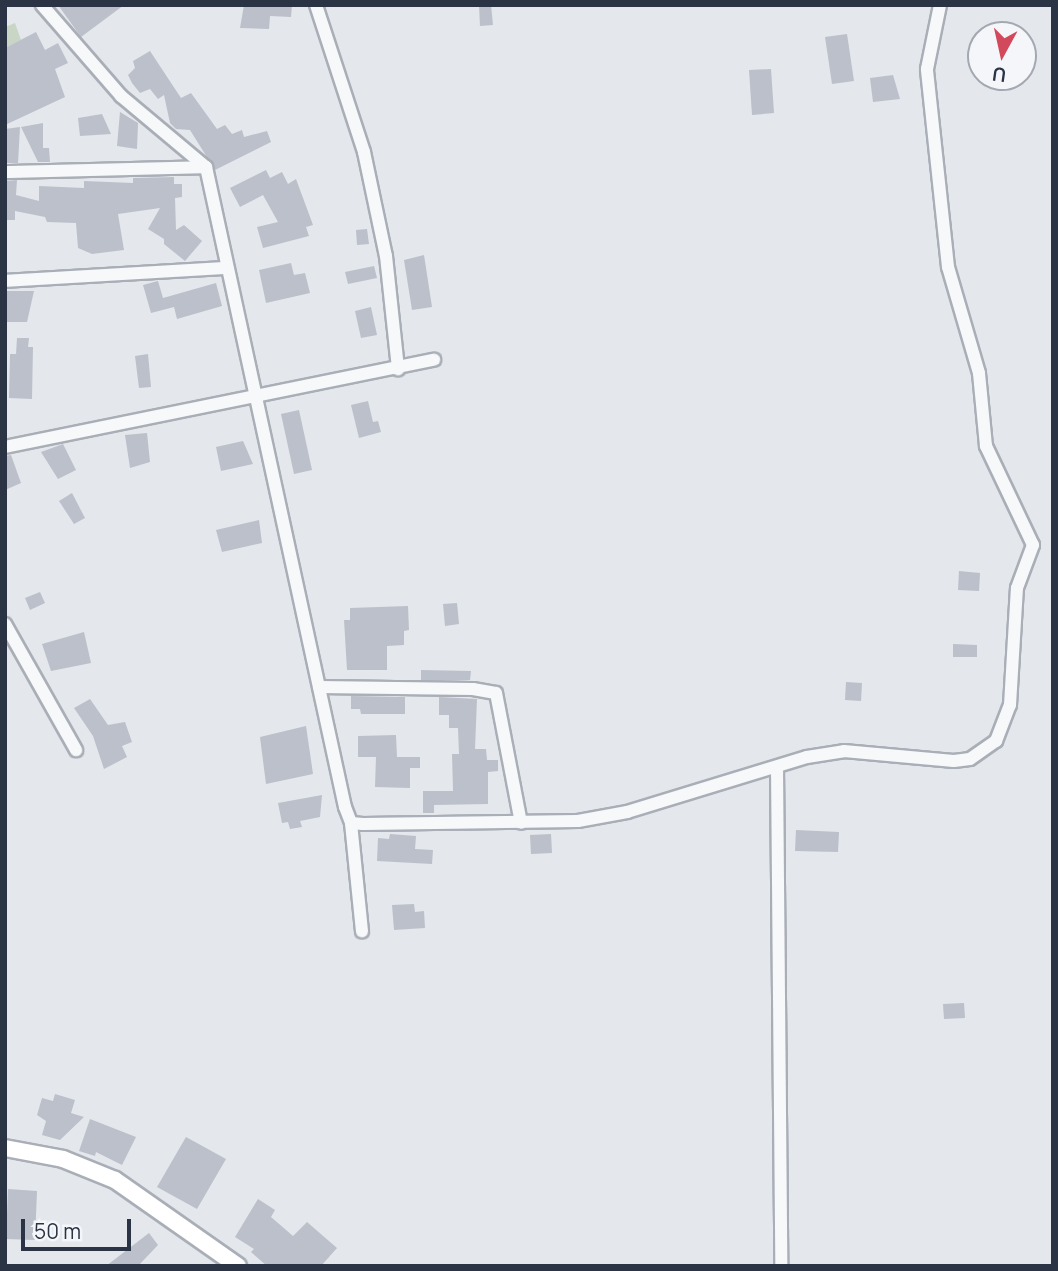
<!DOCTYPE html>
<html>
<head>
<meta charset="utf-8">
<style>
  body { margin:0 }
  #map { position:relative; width:1058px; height:1271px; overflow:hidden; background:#e4e7ec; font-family:Manrope,sans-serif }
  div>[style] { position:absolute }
  .green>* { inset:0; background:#c9d6c5 }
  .building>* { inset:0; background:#bbc0ca }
  .roads { filter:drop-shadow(2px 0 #a9aeb7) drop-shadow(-2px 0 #a9aeb7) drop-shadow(0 2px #a9aeb7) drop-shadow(0 -2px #a9aeb7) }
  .street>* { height:12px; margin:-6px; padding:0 6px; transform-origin:6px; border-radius:6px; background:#f7f8fa }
  .secondary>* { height:16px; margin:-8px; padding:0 8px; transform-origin:8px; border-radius:8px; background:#fff }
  span { translate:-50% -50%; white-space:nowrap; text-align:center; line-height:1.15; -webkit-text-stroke:7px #f4f6f9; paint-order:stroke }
  .frame { position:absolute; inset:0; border:7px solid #2b3445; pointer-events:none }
  .north { position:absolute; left:967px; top:21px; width:70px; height:70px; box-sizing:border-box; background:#f4f6f9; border:2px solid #a4a8b1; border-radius:50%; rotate:188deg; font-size:19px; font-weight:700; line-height:28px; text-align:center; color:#2b3445 }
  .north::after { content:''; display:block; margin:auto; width:24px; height:32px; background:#d1495b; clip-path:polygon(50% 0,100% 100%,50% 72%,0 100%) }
  .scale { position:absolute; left:21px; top:1219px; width:110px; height:32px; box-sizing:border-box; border:4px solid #2b3445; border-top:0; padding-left:9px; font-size:21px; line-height:24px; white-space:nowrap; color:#2b3445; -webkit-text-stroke:5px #f4f6f9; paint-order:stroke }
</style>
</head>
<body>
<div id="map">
  <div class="green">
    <div style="clip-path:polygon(15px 23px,21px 40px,5px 48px,5px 27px)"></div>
  </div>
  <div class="building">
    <div style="clip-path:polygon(58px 5px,124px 5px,81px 37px)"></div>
    <div style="clip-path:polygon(244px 5px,292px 5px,291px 17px,270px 16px,269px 29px,240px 28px)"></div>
    <div style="clip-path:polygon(479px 5px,491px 5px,493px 25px,480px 26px)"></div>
    <div style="clip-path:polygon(36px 32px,45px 50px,58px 43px,68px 63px,55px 69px,65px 97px,5px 125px,5px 48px)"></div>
    <div style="clip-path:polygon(847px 34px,854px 81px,832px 84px,825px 37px)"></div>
    <div style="clip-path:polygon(150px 51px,181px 98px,191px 93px,217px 129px,225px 125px,232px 134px,242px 130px,244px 137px,267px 131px,271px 142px,215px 170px,190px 130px,176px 129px,170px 123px,164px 95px,158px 99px,150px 89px,140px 93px,132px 83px,128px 75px,135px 68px,133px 61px)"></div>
    <div style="clip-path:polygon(771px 69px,774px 113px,752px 115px,749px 70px)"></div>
    <div style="clip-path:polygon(893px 75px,900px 99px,873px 102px,870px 78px)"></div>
    <div style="clip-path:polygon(120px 112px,138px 123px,137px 149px,117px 146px)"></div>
    <div style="clip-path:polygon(102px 114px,111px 134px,80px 136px,78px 118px)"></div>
    <div style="clip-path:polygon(43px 123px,43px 148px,49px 148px,50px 162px,38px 162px,21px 127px)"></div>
    <div style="clip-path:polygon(20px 127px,18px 163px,5px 163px,5px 129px)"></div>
    <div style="clip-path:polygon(266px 170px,270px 178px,282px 172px,288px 184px,296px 179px,313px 225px,306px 227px,309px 236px,263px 248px,257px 227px,278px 222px,263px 195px,240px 207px,230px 188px)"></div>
    <div style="clip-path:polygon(174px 177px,174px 184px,182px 184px,182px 197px,175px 198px,176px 230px,184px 225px,202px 241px,185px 261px,164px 244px,164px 239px,148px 229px,160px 208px,118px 214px,124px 250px,92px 254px,78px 248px,76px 223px,47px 222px,45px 217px,15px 211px,15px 220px,5px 220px,5px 181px,17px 180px,16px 195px,39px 201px,39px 186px,84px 188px,84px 181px,133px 183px,133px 178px)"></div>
    <div style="clip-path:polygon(367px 229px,369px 244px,357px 245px,356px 230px)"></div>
    <div style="clip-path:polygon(424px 255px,432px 307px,412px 310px,404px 260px)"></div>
    <div style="clip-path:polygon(291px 263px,294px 275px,305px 273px,310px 293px,266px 303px,259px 270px)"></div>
    <div style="clip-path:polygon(374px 266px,377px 278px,348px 284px,345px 272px)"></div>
    <div style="clip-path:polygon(158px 281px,163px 298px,216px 283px,222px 306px,177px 319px,174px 307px,151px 313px,143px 285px)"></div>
    <div style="clip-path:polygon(5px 291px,34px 291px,27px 322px,5px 322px)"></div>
    <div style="clip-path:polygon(371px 307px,377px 335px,361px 338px,355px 311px)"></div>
    <div style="clip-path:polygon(17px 338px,29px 338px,28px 347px,33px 347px,32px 399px,9px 398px,10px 354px,16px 354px)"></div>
    <div style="clip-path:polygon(148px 354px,151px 387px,139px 388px,135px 356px)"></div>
    <div style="clip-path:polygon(368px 401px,373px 422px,378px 421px,381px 432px,359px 438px,351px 405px)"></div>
    <div style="clip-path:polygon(299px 410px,312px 470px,294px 474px,281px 414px)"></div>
    <div style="clip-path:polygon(147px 433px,150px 462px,130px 468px,125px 435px)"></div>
    <div style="clip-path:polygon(243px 441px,253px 464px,221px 471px,216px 447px)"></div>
    <div style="clip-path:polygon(63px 444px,76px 470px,58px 479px,41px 452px)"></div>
    <div style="clip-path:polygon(11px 455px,21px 483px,5px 490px,5px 456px)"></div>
    <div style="clip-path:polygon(72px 493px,85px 518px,74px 524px,59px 501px)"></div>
    <div style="clip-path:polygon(259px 520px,262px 543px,222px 552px,216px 530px)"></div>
    <div style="clip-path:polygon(959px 571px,980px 573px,979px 591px,958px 590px)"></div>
    <div style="clip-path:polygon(40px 592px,45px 603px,30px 610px,25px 598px)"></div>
    <div style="clip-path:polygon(457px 603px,459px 624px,445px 626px,443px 604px)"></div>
    <div style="clip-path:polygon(408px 606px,409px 630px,404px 631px,404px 645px,387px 646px,387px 670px,347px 670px,344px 620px,350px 620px,350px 608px)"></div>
    <div style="clip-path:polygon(84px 632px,91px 663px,51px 671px,42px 644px)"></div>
    <div style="clip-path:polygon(953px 644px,977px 645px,977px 657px,953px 657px)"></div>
    <div style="clip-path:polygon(421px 670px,471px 671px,470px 680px,421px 680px)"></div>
    <div style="clip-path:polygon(846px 682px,862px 683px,861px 701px,845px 700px)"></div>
    <div style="clip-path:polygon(351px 696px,405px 697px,405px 714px,361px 714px,360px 709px,351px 709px)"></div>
    <div style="clip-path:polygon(439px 697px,477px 699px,475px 749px,486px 749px,487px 760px,498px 760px,498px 771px,488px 772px,488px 804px,434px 805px,434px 813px,423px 813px,423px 791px,453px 791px,452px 754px,459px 754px,458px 728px,449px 728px,449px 715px,439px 715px)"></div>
    <div style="clip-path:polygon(90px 699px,108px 725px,125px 722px,132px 742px,122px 746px,127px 757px,104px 769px,93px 736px,74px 708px)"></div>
    <div style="clip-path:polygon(306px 726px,313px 774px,266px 784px,260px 737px)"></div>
    <div style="clip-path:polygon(396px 735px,397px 757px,420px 757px,420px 768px,410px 768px,410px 788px,375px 787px,376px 757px,358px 757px,358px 736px)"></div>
    <div style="clip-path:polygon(322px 795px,320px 817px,300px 821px,302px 827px,290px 829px,288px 822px,282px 823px,278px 803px)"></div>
    <div style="clip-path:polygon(796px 830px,839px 832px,838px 852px,795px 851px)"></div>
    <div style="clip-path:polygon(390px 834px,416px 836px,415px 849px,433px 850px,432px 864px,377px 861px,378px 838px,389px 839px)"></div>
    <div style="clip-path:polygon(551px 834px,552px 853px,531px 854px,530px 835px)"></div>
    <div style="clip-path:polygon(414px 904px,415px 912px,424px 911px,425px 928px,394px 930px,392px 905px)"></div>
    <div style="clip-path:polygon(964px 1003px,965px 1018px,944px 1019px,943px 1004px)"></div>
    <div style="clip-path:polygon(55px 1094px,75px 1100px,71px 1113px,84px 1117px,60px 1140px,42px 1135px,46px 1121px,37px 1115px,42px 1098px,53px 1101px)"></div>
    <div style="clip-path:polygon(90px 1119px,136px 1137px,122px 1165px,96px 1152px,95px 1156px,79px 1151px)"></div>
    <div style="clip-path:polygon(186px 1137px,226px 1159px,197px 1209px,157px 1187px)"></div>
    <div style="clip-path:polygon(8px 1189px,37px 1191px,35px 1240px,6px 1239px)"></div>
    <div style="clip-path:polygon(258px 1199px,275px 1210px,271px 1217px,293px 1236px,307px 1222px,337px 1248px,321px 1266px,267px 1266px,251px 1252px,254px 1249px,235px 1237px)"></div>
    <div style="clip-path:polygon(149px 1233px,158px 1245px,138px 1266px,106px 1266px)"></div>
  </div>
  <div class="roads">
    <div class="street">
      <div style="left:42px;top:5px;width:121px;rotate:49deg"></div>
      <div style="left:121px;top:96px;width:111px;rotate:39.9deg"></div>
      <div style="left:206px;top:167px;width:655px;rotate:77.75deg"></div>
      <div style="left:345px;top:807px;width:17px;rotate:69deg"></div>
      <div style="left:351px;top:823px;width:12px;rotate:5deg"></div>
      <div style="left:363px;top:824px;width:215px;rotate:-0.8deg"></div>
      <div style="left:578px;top:821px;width:50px;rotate:-10.4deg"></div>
      <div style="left:627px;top:812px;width:188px;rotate:-17deg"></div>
      <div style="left:807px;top:757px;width:37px;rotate:-9deg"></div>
      <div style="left:844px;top:751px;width:110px;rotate:5.2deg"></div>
      <div style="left:954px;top:761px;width:16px;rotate:-7deg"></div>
      <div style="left:970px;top:759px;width:32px;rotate:-35deg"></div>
      <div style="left:996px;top:741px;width:39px;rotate:-69deg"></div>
      <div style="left:1010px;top:705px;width:117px;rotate:-86.6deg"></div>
      <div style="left:1017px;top:588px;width:46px;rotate:-69.6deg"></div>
      <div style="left:1033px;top:545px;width:110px;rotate:-115.4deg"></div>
      <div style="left:986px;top:446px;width:73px;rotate:-95.5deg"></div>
      <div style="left:979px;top:373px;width:110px;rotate:-106.3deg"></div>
      <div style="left:948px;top:267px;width:199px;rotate:-96.1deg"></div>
      <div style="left:927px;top:69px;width:65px;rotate:-78.5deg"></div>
      <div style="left:316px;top:5px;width:155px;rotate:71.9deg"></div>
      <div style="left:364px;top:152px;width:106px;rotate:78.1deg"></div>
      <div style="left:386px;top:256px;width:114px;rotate:83.9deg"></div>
      <div style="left:5px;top:172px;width:201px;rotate:-1.4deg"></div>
      <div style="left:5px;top:281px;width:222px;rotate:-3.4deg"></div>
      <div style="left:5px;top:447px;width:438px;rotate:-11.5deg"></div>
      <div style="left:5px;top:624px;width:145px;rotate:60.6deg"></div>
      <div style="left:319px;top:687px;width:154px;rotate:0.7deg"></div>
      <div style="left:473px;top:689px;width:23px;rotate:10deg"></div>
      <div style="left:496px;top:693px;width:132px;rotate:79.1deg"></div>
      <div style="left:777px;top:767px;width:499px;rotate:89.5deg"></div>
      <div style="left:351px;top:823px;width:109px;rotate:84.2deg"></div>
    </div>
    <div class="secondary">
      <div style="left:5px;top:1148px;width:59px;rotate:10.7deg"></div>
      <div style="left:63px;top:1159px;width:56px;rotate:22deg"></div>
      <div style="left:115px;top:1180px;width:150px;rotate:35deg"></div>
    </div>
  </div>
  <div class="frame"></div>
  <div class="north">U</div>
  <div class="scale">50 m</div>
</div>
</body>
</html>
